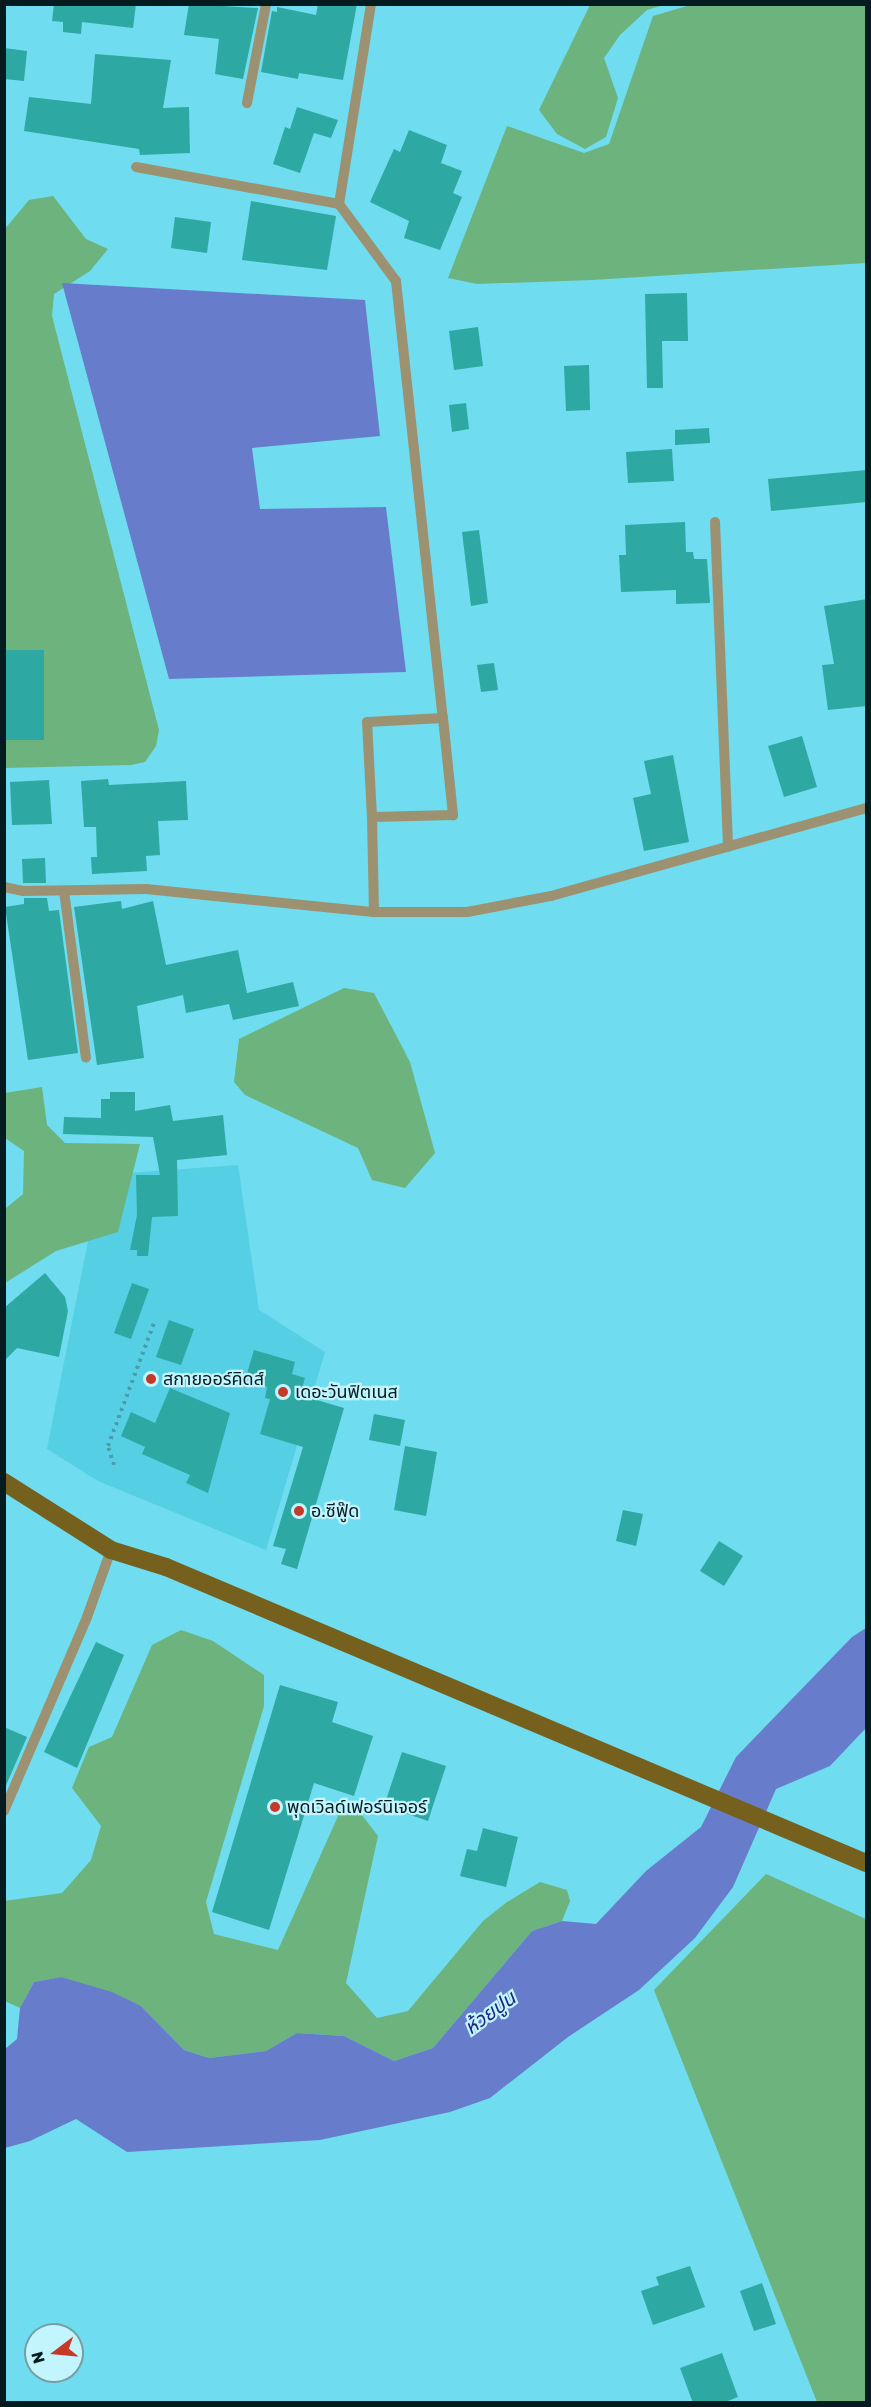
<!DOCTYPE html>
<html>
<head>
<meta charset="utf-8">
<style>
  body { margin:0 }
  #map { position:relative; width:871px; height:2407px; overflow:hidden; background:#6fdcef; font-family:Rubik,"Noto Sans Thai",sans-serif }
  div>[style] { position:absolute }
  .built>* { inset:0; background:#55cfe3 }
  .green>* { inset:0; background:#6cb37d }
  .water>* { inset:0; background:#677dcb }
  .building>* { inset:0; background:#2ea8a2 }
  .path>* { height:4px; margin-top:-2px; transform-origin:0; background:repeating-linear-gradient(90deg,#4c9dab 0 3px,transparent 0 7.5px) }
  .service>* { height:10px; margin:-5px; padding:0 5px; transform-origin:5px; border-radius:5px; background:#9c9171 }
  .primary>* { height:18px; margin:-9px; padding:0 9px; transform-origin:9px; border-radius:9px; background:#75601d }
  .dots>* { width:16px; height:16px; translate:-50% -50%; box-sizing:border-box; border:3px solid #c3f5fe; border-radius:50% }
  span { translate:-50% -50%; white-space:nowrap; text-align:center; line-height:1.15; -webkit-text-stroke:4.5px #c3f5fe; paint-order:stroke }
  .poi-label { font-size:18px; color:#041c20 }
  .left { translate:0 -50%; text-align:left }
  .water-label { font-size:20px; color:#1d2682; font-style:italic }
  .frame { position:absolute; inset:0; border:6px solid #041c20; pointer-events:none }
  .north { position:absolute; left:24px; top:2323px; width:60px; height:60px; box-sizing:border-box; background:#c3f5fe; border:2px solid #779ea5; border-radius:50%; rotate:254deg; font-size:16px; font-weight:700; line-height:24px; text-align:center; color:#041c20 }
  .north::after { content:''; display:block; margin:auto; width:21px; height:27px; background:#c53927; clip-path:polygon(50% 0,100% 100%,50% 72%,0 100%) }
</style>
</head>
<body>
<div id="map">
  <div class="built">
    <div style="clip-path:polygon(238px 1165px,259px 1310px,325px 1352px,266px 1550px,98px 1481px,47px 1449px,101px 1175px)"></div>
  </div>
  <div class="green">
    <div style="clip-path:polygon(694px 4px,866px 5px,866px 263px,592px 280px,477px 284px,448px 278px,507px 126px,584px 153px,609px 144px,653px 16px)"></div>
    <div style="clip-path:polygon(590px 5px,663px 5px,647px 10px,620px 35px,604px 58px,618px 98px,606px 137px,585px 149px,557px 134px,539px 110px)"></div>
    <div style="clip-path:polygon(53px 196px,86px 239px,108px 249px,90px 271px,54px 294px,52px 316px,159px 730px,156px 746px,145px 762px,131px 765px,5px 768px,4px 230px,29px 200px)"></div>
    <div style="clip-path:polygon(344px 988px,374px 993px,410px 1062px,435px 1153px,405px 1188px,372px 1180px,358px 1148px,245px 1095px,234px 1082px,239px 1039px)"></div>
    <div style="clip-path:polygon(42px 1087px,47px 1125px,65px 1143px,140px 1144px,118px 1232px,56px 1251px,5px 1283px,5px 1209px,23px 1194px,24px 1151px,5px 1138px,5px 1093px)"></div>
    <div style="clip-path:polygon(181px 1630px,213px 1641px,264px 1675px,264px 1706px,206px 1902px,214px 1934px,278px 1950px,343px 1805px,352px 1802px,378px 1836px,346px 1983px,377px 2018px,408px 2011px,483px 1921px,507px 1902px,540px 1882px,567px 1890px,570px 1901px,562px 1921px,532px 1931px,433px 2048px,394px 2061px,344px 2036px,297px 2033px,266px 2051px,209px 2058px,184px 2050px,141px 2006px,61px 1977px,34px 1982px,20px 2008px,5px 2001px,4px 1901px,62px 1893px,91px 1860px,101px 1826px,72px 1788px,89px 1747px,112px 1737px,152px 1645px)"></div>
    <div style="clip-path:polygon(766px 1874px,866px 1919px,866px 2402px,817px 2402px,654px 1990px)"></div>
  </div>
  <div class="water">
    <div style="clip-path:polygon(62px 283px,365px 300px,380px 436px,252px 448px,260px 509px,386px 507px,406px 672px,169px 679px)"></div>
    <div style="clip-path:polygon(866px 1628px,866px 1728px,830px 1766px,776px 1789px,733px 1887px,695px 1938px,639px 1990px,568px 2037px,490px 2098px,450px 2112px,320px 2140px,127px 2152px,76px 2119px,30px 2141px,5px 2148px,5px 2049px,17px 2039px,20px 2008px,34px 1982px,61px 1977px,112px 1992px,141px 2006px,184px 2050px,209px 2058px,266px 2051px,297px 2033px,344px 2036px,394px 2061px,433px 2048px,532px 1931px,562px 1921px,596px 1924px,646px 1871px,701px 1827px,736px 1757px,852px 1637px)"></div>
  </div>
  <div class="building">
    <div style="clip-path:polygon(54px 4px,136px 4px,133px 28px,82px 22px,81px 34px,63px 32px,63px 22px,52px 21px)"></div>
    <div style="clip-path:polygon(189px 4px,258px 8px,243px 79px,215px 74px,219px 39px,184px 35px)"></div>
    <div style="clip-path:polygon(318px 4px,357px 4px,343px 80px,299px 73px,298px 79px,261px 72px,272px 11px,277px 12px,277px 7px,316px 15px)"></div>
    <div style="clip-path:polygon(4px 48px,27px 51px,24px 81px,4px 79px)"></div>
    <div style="clip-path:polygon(95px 54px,171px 60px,163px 108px,189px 107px,190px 153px,140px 155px,139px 149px,24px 131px,29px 97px,91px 104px)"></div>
    <div style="clip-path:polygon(297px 107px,338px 120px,331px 138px,314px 133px,300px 173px,273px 164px,285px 127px,290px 129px)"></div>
    <div style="clip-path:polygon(409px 130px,447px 145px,441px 163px,462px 171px,453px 193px,462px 197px,440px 250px,404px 238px,409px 221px,370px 202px,394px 149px,400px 152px)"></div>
    <div style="clip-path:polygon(251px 201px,336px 216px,327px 270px,242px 260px)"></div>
    <div style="clip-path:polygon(175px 217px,211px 222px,207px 253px,171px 248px)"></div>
    <div style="clip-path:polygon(687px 293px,688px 341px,662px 341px,663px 388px,647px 388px,645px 294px)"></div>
    <div style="clip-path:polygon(478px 327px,483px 366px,454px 370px,449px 331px)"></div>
    <div style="clip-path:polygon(589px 365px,590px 410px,566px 411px,564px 366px)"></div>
    <div style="clip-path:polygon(466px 403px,469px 429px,452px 432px,449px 405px)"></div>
    <div style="clip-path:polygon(709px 428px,710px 443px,675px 445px,675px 430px)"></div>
    <div style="clip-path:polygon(672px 449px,674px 481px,628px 483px,626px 452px)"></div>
    <div style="clip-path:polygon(867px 470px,867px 502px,771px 511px,768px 479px)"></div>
    <div style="clip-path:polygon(685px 522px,686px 552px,693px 552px,694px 559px,707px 559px,710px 603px,676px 604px,676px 590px,621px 592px,619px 555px,626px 555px,625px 525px)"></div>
    <div style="clip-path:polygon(479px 530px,488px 603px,471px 606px,462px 532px)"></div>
    <div style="clip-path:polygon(867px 599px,867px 706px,828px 710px,822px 665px,834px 664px,824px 606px)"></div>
    <div style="clip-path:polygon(4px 650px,44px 650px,44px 740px,4px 740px)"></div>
    <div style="clip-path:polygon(494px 663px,498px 690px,481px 692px,477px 665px)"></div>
    <div style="clip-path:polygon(802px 736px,817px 787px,784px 797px,768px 746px)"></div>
    <div style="clip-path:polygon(673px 755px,689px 842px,644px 851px,633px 798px,651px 794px,644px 761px)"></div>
    <div style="clip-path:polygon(108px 779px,109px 785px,186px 781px,188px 820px,158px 821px,160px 855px,146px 856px,147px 871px,92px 874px,91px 857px,97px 857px,96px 827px,84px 827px,81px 781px)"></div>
    <div style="clip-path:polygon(49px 780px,52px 824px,12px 825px,10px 782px)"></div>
    <div style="clip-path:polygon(45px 858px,46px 883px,23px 883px,22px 859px)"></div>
    <div style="clip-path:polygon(24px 898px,47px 898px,49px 911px,59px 910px,78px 1053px,28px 1060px,5px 907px,24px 904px)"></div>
    <div style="clip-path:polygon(121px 901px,122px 909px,153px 901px,166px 965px,238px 950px,247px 993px,293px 982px,299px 1006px,233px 1020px,229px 1004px,186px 1013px,183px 995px,137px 1006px,144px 1058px,97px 1065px,74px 907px)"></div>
    <div style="clip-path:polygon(110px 1092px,135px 1092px,135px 1111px,170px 1105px,173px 1121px,223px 1115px,227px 1155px,177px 1160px,178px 1216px,152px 1217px,148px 1256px,137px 1256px,137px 1250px,130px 1250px,137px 1215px,136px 1175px,160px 1175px,153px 1137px,63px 1134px,64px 1117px,101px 1118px,101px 1099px,110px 1099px)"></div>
    <div style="clip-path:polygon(45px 1273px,65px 1297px,68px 1311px,59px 1357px,17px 1348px,4px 1361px,4px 1308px)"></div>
    <div style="clip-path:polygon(132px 1283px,149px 1289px,131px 1339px,114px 1333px)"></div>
    <div style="clip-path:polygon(169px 1320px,194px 1329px,181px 1365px,156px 1357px)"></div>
    <div style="clip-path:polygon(254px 1350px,295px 1362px,292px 1374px,305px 1378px,300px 1395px,344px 1408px,297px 1569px,281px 1564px,286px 1549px,273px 1546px,303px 1447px,260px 1434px,270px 1399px,265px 1398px,267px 1387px,245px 1380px)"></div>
    <div style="clip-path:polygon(170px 1388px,230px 1413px,208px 1493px,186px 1483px,190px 1475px,142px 1454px,145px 1447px,121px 1436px,131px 1412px,155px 1423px)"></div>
    <div style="clip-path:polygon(374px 1414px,405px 1420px,400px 1446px,369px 1440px)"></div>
    <div style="clip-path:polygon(405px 1446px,437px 1452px,426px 1516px,394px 1510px)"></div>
    <div style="clip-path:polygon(623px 1510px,643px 1514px,636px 1546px,616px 1541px)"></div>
    <div style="clip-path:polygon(719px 1541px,743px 1556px,724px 1586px,700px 1571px)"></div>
    <div style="clip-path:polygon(96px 1642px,124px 1655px,77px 1768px,44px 1752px)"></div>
    <div style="clip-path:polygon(280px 1685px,338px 1702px,332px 1722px,373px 1736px,354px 1796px,314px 1783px,269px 1930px,212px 1912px)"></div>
    <div style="clip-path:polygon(4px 1727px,27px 1737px,4px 1790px)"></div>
    <div style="clip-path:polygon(402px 1752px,446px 1766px,428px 1821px,384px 1806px)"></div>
    <div style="clip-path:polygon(483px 1828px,518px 1837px,506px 1887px,460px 1876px,467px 1849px,477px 1851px)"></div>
    <div style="clip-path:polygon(690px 2266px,705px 2307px,653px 2325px,641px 2291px,659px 2285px,656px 2277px)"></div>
    <div style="clip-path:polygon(762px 2283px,776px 2324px,754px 2331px,740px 2291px)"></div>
    <div style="clip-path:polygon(722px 2353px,738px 2397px,723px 2403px,693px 2403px,680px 2368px)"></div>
  </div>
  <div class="path">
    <div style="left:114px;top:1465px;width:20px;rotate:-108deg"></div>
    <div style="left:108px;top:1446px;width:134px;rotate:-69.5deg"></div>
  </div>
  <div class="service">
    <div style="left:247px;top:103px;width:101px;rotate:-79.1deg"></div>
    <div style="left:136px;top:167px;width:206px;rotate:10.3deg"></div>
    <div style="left:339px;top:204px;width:96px;rotate:53.5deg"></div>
    <div style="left:396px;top:281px;width:440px;rotate:83.9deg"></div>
    <div style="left:443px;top:718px;width:98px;rotate:84.1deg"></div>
    <div style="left:453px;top:815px;width:81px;rotate:178.6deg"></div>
    <div style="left:372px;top:817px;width:95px;rotate:-93deg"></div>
    <div style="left:367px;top:722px;width:76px;rotate:-3deg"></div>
    <div style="left:339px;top:204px;width:203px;rotate:-80.9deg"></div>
    <div style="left:715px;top:522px;width:325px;rotate:87.7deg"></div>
    <div style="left:372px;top:817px;width:95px;rotate:88.8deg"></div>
    <div style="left:4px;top:887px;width:19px;rotate:12deg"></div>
    <div style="left:23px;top:891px;width:123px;rotate:-0.9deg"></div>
    <div style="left:146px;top:889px;width:229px;rotate:5.8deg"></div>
    <div style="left:374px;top:912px;width:93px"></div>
    <div style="left:467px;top:912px;width:86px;rotate:-10.8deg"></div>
    <div style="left:551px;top:896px;width:327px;rotate:-15.6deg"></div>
    <div style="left:64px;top:891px;width:168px;rotate:82.5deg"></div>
    <div style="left:4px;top:1811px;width:211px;rotate:-66.8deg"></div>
    <div style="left:87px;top:1617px;width:71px;rotate:-70.3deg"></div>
  </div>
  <div class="primary">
    <div style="left:4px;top:1482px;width:127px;rotate:32.4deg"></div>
    <div style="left:111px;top:1550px;width:58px;rotate:17.2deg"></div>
    <div style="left:166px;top:1567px;width:760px;rotate:22.92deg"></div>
  </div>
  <div class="dots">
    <div style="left:151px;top:1379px;background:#c53927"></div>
    <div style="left:283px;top:1392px;background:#c53927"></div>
    <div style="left:299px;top:1511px;background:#c53927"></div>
    <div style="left:275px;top:1807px;background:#c53927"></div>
  </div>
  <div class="poi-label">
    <span class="left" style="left:163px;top:1379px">สกายออร์คิดส์</span>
    <span class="left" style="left:295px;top:1392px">เดอะวันฟิตเนส</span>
    <span class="left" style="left:311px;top:1511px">อ.ซีฟู๊ด</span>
    <span class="left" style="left:287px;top:1807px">พุดเวิลด์เฟอร์นิเจอร์</span>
  </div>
  <div class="water-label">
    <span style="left:490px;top:2013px;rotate:-36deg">ห้วยปูน</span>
  </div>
  <div class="frame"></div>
  <div class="north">N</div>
</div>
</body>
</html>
